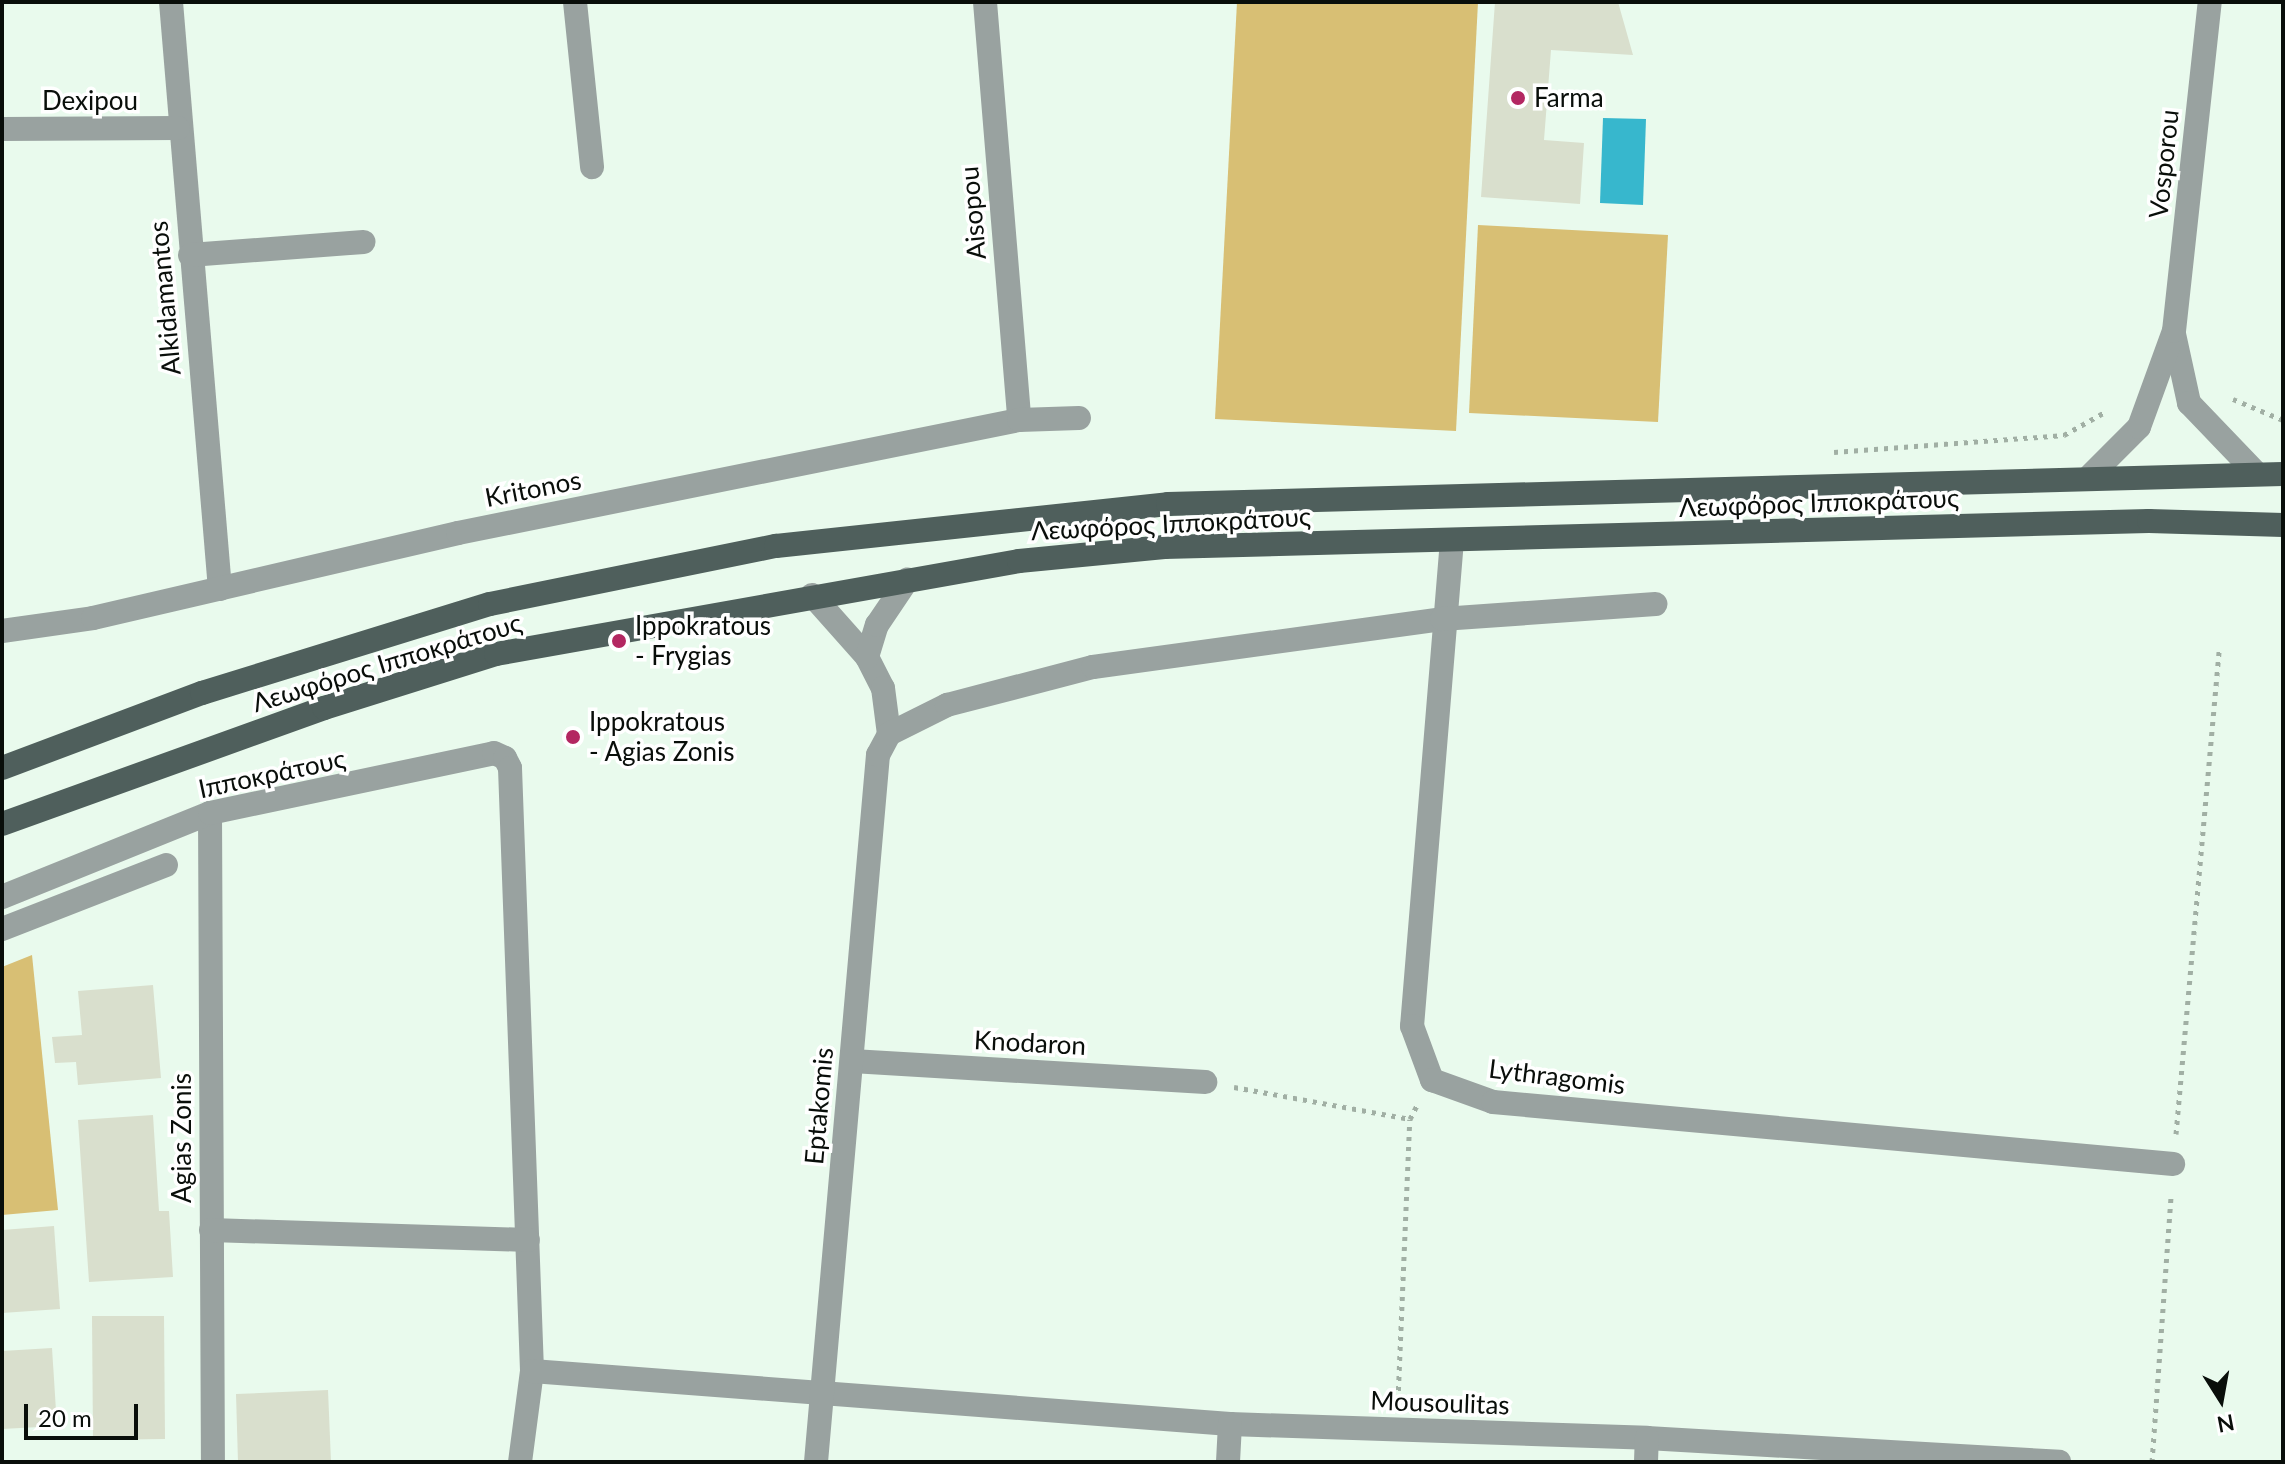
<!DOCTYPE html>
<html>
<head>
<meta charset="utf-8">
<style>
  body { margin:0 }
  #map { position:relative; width:2285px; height:1464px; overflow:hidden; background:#e9faed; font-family:Lato,sans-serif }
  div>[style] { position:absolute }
  .green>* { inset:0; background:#d8bf74 }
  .water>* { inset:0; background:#37b7cd }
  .building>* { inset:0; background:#d9dfcd }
  .path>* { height:5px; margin-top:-2.5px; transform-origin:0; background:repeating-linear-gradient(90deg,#a1afa4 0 4px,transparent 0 10px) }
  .minor>* { height:24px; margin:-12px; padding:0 12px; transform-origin:12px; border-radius:12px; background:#99a2a0 }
  .major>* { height:24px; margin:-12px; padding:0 12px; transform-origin:12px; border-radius:12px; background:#4f5f5c }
  .dots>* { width:22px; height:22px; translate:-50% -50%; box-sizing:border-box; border:4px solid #fff; border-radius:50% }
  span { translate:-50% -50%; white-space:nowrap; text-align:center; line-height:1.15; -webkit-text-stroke:7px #fff; paint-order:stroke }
  .poi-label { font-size:26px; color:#090e0a }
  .left { translate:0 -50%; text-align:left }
  .street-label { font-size:26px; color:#090e0a }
  .frame { position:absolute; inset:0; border:4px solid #090e0a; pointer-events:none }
  .north { position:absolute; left:2181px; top:1360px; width:80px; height:80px; -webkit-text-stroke:6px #fff; paint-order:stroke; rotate:169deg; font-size:22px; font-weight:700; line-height:32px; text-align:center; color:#090e0a }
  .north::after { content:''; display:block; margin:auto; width:28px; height:36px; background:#090e0a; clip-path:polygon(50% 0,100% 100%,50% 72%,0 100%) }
  .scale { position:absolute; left:24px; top:1404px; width:114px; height:36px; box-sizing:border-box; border:4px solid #090e0a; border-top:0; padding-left:10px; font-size:24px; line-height:28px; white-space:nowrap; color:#090e0a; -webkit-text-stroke:6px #fff; paint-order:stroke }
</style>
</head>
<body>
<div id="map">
  <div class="green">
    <div style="clip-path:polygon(1237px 2px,1478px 2px,1456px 431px,1215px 419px)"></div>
    <div style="clip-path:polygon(1478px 225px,1668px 235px,1658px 422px,1469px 413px)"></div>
    <div style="clip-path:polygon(32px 955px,58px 1210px,2px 1215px,2px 967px)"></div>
  </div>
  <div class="water">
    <div style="clip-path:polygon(1603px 118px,1646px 119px,1643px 205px,1600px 203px)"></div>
  </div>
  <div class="building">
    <div style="clip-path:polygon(1495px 2px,1618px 2px,1633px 55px,1551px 50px,1544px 140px,1584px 143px,1580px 204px,1481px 197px)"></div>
    <div style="clip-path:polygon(153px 985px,161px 1078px,78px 1085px,76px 1062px,55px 1063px,52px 1037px,82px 1035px,78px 991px)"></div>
    <div style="clip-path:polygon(153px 1115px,159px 1211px,169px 1211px,173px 1277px,89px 1282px,78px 1120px)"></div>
    <div style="clip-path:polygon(54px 1226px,60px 1309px,2px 1313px,2px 1230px)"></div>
    <div style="clip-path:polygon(92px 1316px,164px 1316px,165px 1439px,93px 1440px)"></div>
    <div style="clip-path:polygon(52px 1348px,57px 1426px,2px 1429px,2px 1351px)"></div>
    <div style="clip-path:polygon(328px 1390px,331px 1462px,238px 1462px,236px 1394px)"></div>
  </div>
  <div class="path">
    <div style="left:2233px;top:399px;width:54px;rotate:22.8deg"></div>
    <div style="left:1834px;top:452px;width:231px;rotate:-4.2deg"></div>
    <div style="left:2064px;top:435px;width:47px;rotate:-29.3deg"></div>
    <div style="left:1234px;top:1087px;width:179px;rotate:10.3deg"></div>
    <div style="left:2176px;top:1134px;width:488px;rotate:-84.9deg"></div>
    <div style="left:1398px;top:1400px;width:281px;rotate:-87.6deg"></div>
    <div style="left:1410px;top:1119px;width:16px;rotate:-63deg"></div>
    <div style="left:2152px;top:1462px;width:267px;rotate:-85.9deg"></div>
  </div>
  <div class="minor">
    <div style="left:171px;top:2px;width:589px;rotate:85.23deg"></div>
    <div style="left:575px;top:2px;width:166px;rotate:84.1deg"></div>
    <div style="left:985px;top:2px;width:419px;rotate:85.3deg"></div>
    <div style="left:2px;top:129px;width:176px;rotate:-0.3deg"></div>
    <div style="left:190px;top:255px;width:174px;rotate:-4.3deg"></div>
    <div style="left:2174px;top:334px;width:71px;rotate:77.7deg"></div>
    <div style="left:2189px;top:403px;width:98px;rotate:46.2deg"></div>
    <div style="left:2088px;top:478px;width:72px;rotate:-45deg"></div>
    <div style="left:2139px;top:427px;width:102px;rotate:-70deg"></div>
    <div style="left:2174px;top:331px;width:331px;rotate:-83.8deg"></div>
    <div style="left:1452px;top:540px;width:488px;rotate:94.7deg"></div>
    <div style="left:1412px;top:1026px;width:58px;rotate:69.7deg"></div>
    <div style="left:1432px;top:1080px;width:65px;rotate:19.8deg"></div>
    <div style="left:1493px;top:1102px;width:683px;rotate:5.21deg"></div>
    <div style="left:812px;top:595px;width:83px;rotate:48.4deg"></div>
    <div style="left:867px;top:657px;width:35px;rotate:63deg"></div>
    <div style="left:883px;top:688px;width:46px;rotate:82.6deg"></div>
    <div style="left:2px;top:631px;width:92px;rotate:-8.1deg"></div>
    <div style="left:93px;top:618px;width:375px;rotate:-13.1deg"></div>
    <div style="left:458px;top:533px;width:572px;rotate:-11.39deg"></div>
    <div style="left:1019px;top:420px;width:60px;rotate:-1.9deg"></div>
    <div style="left:867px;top:657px;width:34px;rotate:-73deg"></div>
    <div style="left:877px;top:625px;width:55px;rotate:-56deg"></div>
    <div style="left:210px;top:813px;width:649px;rotate:89.74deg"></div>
    <div style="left:2px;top:897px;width:224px;rotate:-22deg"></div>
    <div style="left:210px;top:813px;width:290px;rotate:-11.9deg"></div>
    <div style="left:494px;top:753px;width:12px;rotate:24deg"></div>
    <div style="left:505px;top:758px;width:11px;rotate:63deg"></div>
    <div style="left:510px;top:768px;width:603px;rotate:87.91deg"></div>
    <div style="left:532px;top:1371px;width:92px;rotate:97.5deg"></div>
    <div style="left:2px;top:929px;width:176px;rotate:-21.3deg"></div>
    <div style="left:852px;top:1061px;width:354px;rotate:3.4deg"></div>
    <div style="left:211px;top:1230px;width:317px;rotate:1.8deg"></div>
    <div style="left:532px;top:1371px;width:700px;rotate:4.34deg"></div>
    <div style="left:1230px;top:1424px;width:417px;rotate:1.9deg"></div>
    <div style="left:1647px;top:1438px;width:413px;rotate:3.3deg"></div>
    <div style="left:816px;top:1462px;width:710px;rotate:-84.99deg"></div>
    <div style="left:878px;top:755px;width:24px;rotate:-62deg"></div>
    <div style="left:889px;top:734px;width:65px;rotate:-26.6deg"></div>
    <div style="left:947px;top:705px;width:151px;rotate:-14.6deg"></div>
    <div style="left:1093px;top:667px;width:352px;rotate:-7.8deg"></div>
    <div style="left:1442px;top:619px;width:214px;rotate:-4deg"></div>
    <div style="left:1228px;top:1462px;width:38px;rotate:-87deg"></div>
    <div style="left:1646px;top:1462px;width:24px;rotate:-88deg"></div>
  </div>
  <div class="major">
    <div style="left:2px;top:768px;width:214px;rotate:-20.6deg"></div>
    <div style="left:202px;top:693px;width:301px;rotate:-17.2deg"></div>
    <div style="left:490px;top:604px;width:292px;rotate:-11.5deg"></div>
    <div style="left:776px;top:546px;width:394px;rotate:-6.1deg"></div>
    <div style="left:1168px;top:504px;width:1115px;rotate:-1.54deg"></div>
    <div style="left:2px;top:824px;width:342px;rotate:-19.8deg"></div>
    <div style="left:324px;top:708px;width:180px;rotate:-17.4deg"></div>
    <div style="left:496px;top:654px;width:531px;rotate:-10.08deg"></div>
    <div style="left:1019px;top:561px;width:146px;rotate:-5.5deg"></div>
    <div style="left:1164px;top:547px;width:985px;rotate:-1.51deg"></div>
    <div style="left:2149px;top:521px;width:134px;rotate:1.7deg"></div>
  </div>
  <div class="dots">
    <div style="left:1518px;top:98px;background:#b32761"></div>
    <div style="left:619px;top:641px;background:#b32761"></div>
    <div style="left:573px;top:737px;background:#b32761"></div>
  </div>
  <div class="poi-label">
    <span class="left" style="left:1534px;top:98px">Farma</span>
    <span class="left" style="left:635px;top:641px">Ippokratous<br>- Frygias</span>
    <span class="left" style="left:589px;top:737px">Ippokratous<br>- Agias Zonis</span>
  </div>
  <div class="street-label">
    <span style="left:90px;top:101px">Dexipou</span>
    <span style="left:2164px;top:164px;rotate:-84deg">Vosporou</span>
    <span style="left:973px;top:213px;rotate:-95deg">Aisopou</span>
    <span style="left:165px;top:298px;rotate:-95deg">Alkidamantos</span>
    <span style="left:533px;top:489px;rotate:-11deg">Kritonos</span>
    <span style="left:1819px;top:503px;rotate:-2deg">Λεωφόρος Ιπποκράτους</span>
    <span style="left:1171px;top:524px;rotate:-3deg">Λεωφόρος Ιπποκράτους</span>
    <span style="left:387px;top:663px;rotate:-17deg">Λεωφόρος Ιπποκράτους</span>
    <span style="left:272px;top:774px;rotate:-12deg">Ιπποκράτους</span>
    <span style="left:1030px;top:1043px;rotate:3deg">Knodaron</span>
    <span style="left:1557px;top:1077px;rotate:7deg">Lythragomis</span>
    <span style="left:819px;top:1106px;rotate:-85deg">Eptakomis</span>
    <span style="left:182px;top:1138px;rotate:-90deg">Agias Zonis</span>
    <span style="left:1440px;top:1403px;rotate:2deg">Mousoulitas</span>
  </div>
  <div class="frame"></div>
  <div class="north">N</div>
  <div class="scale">20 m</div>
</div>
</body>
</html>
